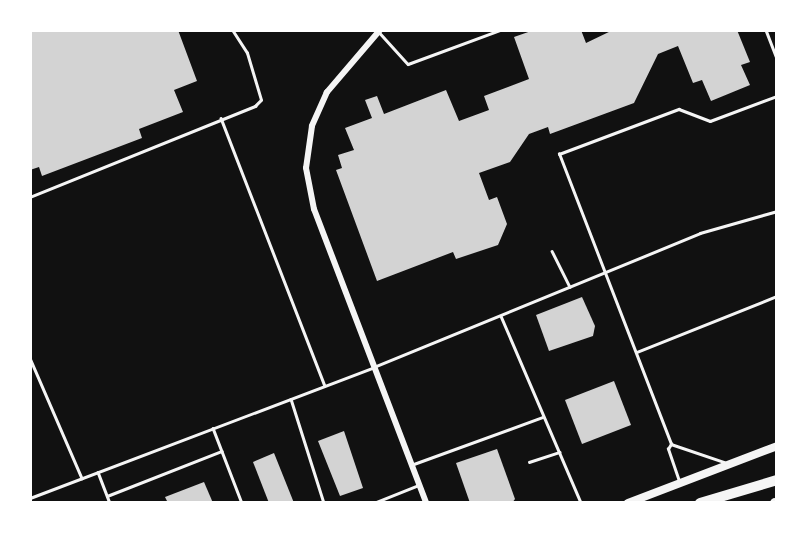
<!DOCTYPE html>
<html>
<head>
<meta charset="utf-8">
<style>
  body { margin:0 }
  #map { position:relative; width:807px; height:533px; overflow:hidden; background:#111; font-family:"Asap Condensed",sans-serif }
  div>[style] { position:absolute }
  .building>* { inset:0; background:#d3d3d3 }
  .service>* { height:2.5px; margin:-1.25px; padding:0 1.25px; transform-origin:1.25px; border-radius:1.25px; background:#f5f5f5 }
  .minor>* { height:6px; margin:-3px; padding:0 3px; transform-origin:3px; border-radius:3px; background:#f5f5f5 }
  .secondary>* { height:8px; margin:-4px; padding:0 4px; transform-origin:4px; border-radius:4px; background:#f5f5f5 }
  .motorway>* { height:10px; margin:-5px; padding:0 5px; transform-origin:5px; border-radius:5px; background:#f5f5f5 }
  span { translate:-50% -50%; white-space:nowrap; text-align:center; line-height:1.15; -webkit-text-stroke:5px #fff; paint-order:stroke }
  .frame { position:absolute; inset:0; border:32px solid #fff; pointer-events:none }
</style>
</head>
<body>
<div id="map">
  <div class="building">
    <div style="clip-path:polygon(30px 30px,178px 30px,197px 81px,174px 90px,183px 112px,139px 129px,142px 138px,42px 176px,39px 167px,30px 170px)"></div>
    <div style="clip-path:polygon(534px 30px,581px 30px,586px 43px,613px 30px,737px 30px,750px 62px,741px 65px,750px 85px,711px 101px,702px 80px,693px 83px,678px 46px,658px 54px,634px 103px,550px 134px,548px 127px,529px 134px,510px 162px,479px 173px,489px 200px,497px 197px,507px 224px,498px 245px,456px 259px,453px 252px,377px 281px,336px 170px,342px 168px,338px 155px,354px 150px,345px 128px,372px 118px,365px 100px,377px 96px,384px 114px,446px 90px,459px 121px,489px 110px,484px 96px,529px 79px,514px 37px)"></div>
    <div style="clip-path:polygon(582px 297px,595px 326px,593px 336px,549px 351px,536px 315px)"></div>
    <div style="clip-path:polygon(614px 381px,631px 425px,582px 444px,565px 400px)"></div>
    <div style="clip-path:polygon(344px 431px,363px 488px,340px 496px,318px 441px)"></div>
    <div style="clip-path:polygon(497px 449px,515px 499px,512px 503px,470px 503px,456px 463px)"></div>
    <div style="clip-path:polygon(274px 453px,294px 503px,269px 503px,253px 462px)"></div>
    <div style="clip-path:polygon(204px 482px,213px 503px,168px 503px,165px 497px)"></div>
  </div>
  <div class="service">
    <div style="left:766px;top:30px;width:30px;rotate:69deg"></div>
    <div style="left:379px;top:32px;width:43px;rotate:47.8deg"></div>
    <div style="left:408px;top:64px;width:98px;rotate:-20.3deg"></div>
    <div style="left:221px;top:118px;width:287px;rotate:68.8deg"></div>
    <div style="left:30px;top:197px;width:243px;rotate:-22deg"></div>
    <div style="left:255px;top:106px;width:8px;rotate:-45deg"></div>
    <div style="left:261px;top:100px;width:49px;rotate:-106.6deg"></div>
    <div style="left:247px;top:53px;width:27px;rotate:-123deg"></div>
    <div style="left:552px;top:251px;width:40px;rotate:63.4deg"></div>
    <div style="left:501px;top:316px;width:203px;rotate:66.8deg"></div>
    <div style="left:637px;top:352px;width:151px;rotate:-21.8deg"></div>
    <div style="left:30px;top:358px;width:131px;rotate:66.6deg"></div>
    <div style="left:291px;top:399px;width:109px;rotate:72.4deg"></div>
    <div style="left:213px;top:428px;width:80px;rotate:68.9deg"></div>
    <div style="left:671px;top:444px;width:56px;rotate:18.8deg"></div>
    <div style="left:529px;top:462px;width:32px;rotate:-18deg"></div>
    <div style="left:411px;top:465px;width:140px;rotate:-20deg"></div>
    <div style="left:98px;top:472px;width:33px;rotate:69deg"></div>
    <div style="left:679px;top:481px;width:34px;rotate:-109deg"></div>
    <div style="left:668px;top:449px;width:6px;rotate:-59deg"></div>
    <div style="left:671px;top:444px;width:311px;rotate:-111.1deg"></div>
    <div style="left:559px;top:154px;width:128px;rotate:-20.6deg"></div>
    <div style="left:679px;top:109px;width:33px;rotate:21deg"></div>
    <div style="left:710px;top:121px;width:72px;rotate:-20.5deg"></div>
    <div style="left:107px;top:496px;width:123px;rotate:-21.4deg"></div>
    <div style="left:30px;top:498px;width:368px;rotate:-20.8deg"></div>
    <div style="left:374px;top:367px;width:352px;rotate:-22.3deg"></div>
    <div style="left:700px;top:233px;width:80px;rotate:-15.9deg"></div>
    <div style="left:374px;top:503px;width:48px;rotate:-21.8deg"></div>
  </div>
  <div class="minor">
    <div style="left:380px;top:30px;width:82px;rotate:130.5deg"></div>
    <div style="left:327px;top:92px;width:37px;rotate:114deg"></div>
    <div style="left:312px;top:126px;width:42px;rotate:98.1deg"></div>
    <div style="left:306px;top:168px;width:42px;rotate:79deg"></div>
    <div style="left:314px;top:209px;width:315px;rotate:69.1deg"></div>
  </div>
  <div class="secondary">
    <div style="left:628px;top:503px;width:160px;rotate:-20.9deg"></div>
  </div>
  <div class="motorway">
    <div style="left:700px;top:503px;width:80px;rotate:-16.6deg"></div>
    <div style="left:775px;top:503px;width:2px"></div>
  </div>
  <div class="frame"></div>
</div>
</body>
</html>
